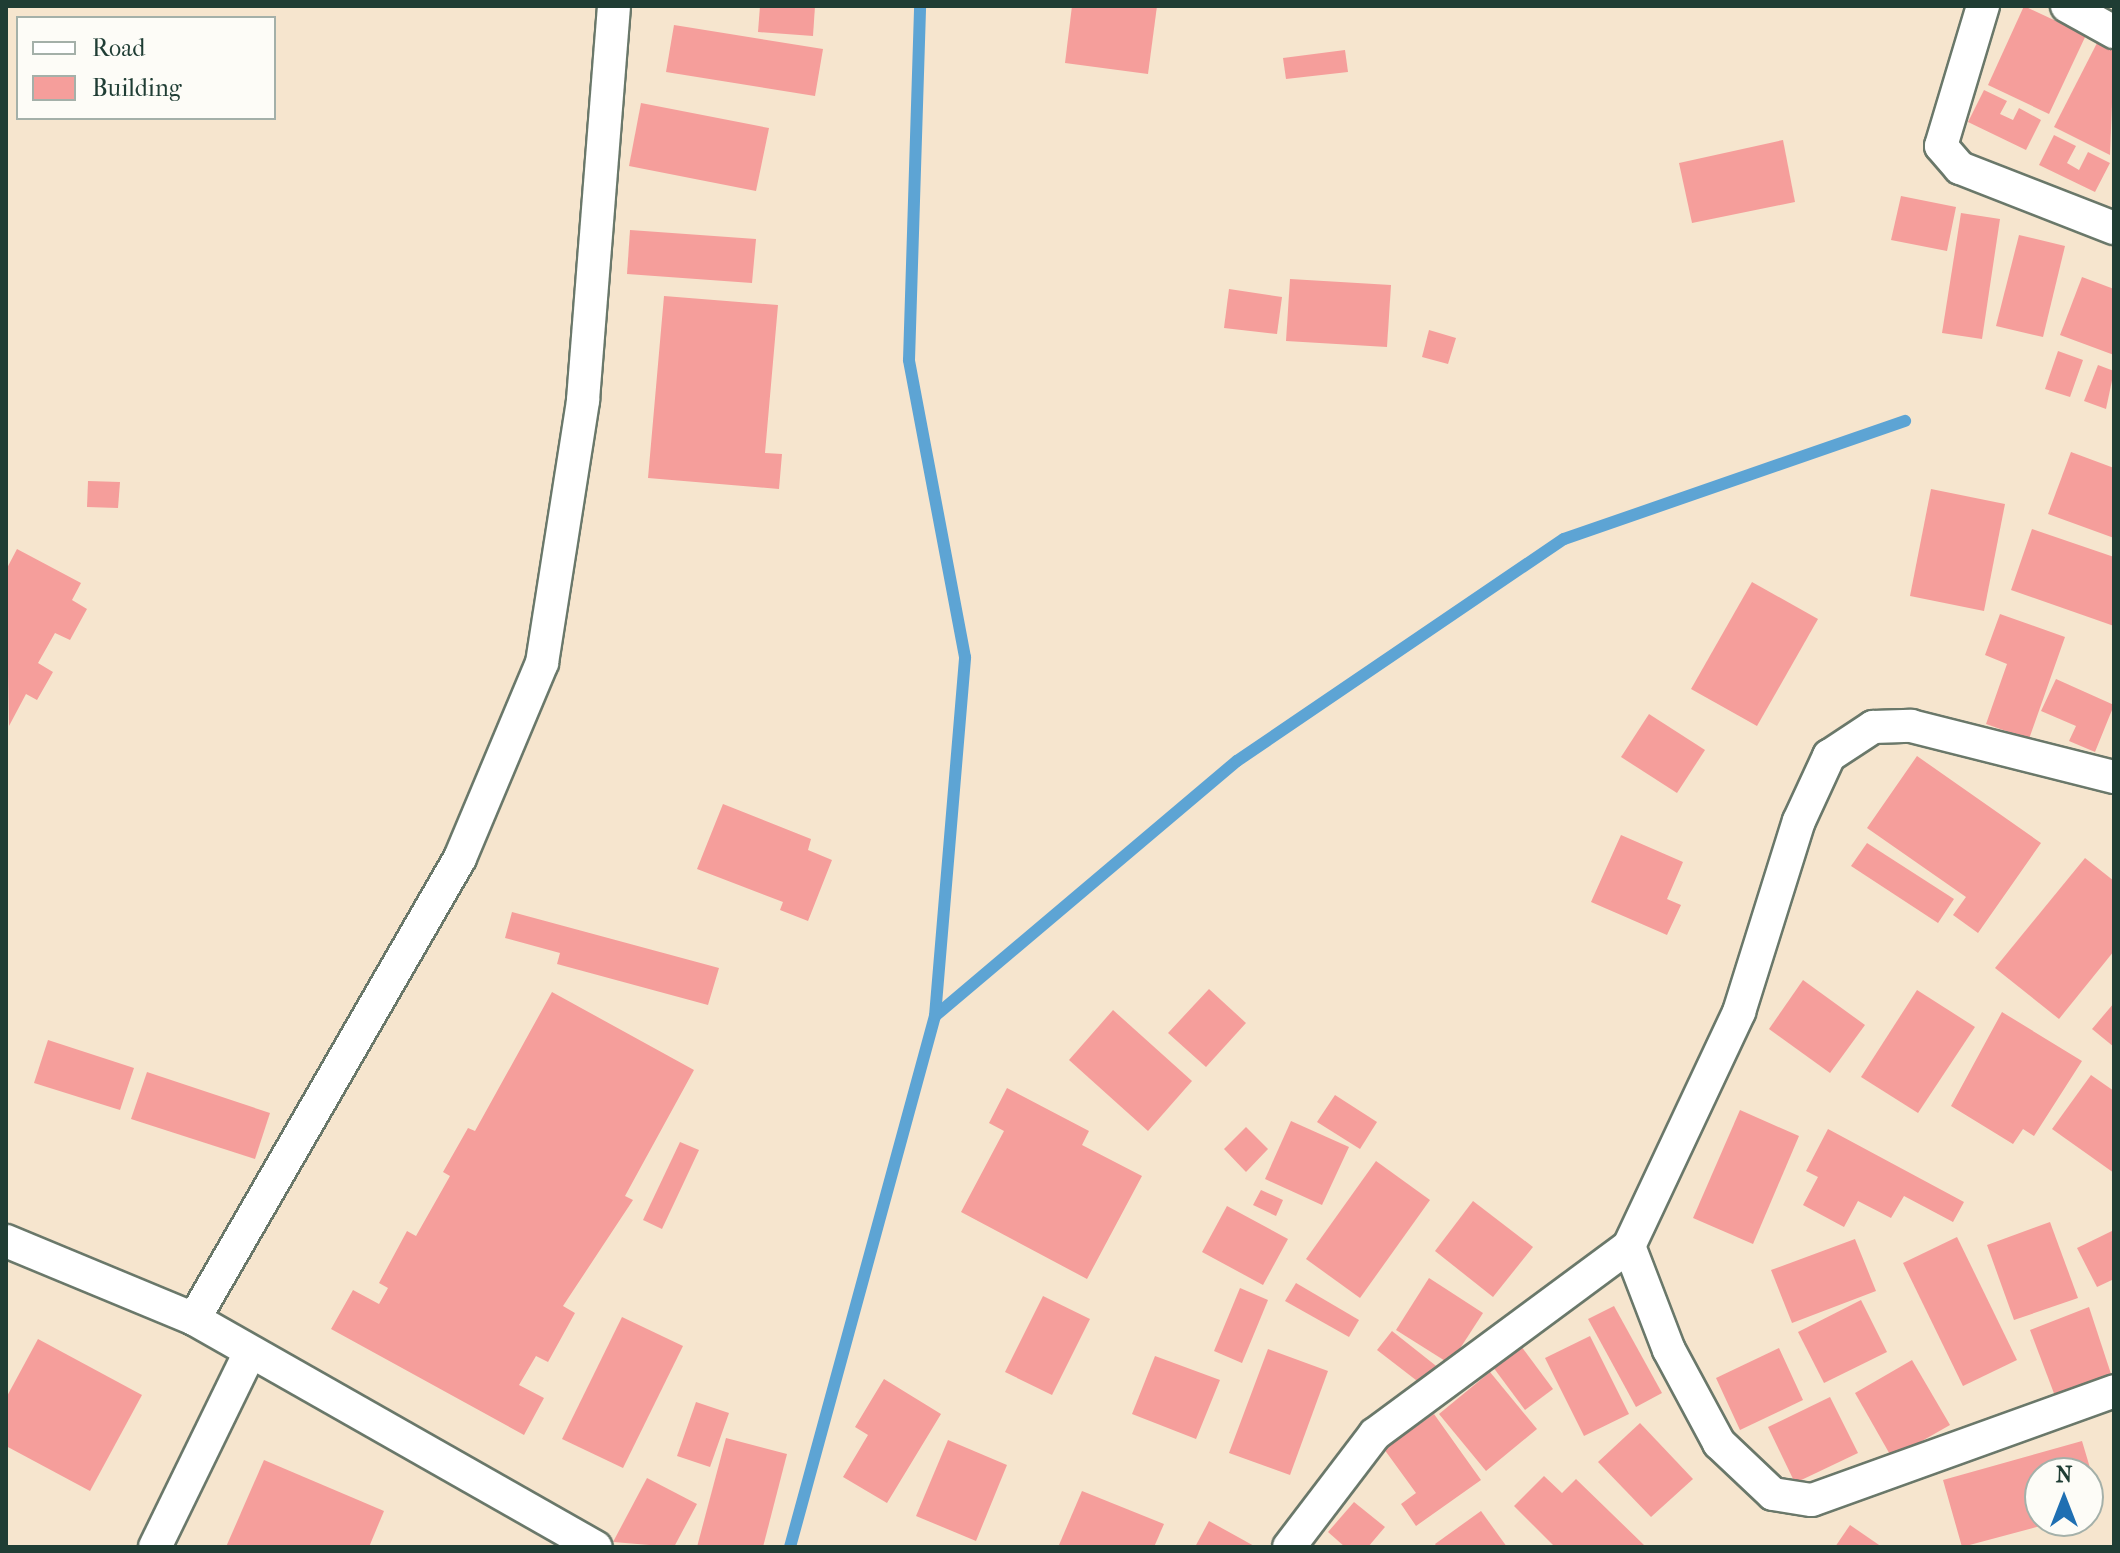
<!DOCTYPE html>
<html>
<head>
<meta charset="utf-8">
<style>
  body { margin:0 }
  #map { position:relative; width:2120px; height:1553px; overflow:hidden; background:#f6e5ce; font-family:"IM FELL French Canon",serif }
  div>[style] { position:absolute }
  .stream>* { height:12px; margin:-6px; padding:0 6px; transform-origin:6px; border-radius:6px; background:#5da4d4 }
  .building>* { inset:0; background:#f59e9b }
  .roads { filter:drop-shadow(2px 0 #6a786a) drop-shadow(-2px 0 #6a786a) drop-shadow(0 2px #6a786a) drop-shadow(0 -2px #6a786a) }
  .minor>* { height:32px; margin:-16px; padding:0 16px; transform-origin:16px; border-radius:16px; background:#fff }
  span { translate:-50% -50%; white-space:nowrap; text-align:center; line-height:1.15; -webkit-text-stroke:8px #fdfcf7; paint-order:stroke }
  .frame { position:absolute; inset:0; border:8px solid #1f3d34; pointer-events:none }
  .legend { position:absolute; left:16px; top:16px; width:260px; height:104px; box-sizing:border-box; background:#fdfcf7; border:2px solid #a4b0a9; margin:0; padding:10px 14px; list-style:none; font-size:24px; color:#1f3d34 }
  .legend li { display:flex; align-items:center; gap:16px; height:40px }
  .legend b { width:40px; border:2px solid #a4b0a9 }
  .north { position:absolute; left:2024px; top:1457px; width:80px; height:80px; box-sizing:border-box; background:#fdfcf7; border:2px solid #a4b0a9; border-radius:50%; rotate:0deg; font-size:22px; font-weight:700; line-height:32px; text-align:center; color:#1f3d34 }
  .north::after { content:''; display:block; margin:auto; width:28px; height:36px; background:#1f6fb2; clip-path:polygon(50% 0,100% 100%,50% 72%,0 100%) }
</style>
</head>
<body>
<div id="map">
  <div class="stream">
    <div style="left:935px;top:1016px;width:395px;rotate:-40.2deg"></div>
    <div style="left:1237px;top:761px;width:395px;rotate:-34.2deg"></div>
    <div style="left:1564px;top:539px;width:361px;rotate:-19.1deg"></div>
    <div style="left:790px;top:1547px;width:550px;rotate:-74.73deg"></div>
    <div style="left:935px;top:1016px;width:360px;rotate:-85.2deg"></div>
    <div style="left:965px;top:657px;width:302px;rotate:-100.7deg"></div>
    <div style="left:909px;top:360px;width:354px;rotate:-88.2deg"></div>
  </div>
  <div class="building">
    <div style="clip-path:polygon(760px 6px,815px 6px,813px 36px,758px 32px)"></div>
    <div style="clip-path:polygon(1072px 6px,1157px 6px,1148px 74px,1065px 63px)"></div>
    <div style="clip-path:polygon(2024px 6px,2086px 35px,2049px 114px,1988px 85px)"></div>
    <div style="clip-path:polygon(674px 25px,823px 49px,815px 96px,666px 72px)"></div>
    <div style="clip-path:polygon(2097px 43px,2114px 51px,2110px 155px,2054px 127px)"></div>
    <div style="clip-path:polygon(1345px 50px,1348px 72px,1286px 79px,1283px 58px)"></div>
    <div style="clip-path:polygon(1984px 90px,2007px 101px,2000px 114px,2013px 120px,2019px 108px,2041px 120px,2026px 150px,1968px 122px)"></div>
    <div style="clip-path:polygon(641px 103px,769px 128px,756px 191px,629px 166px)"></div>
    <div style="clip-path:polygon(2054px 135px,2076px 146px,2067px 163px,2079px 170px,2088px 152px,2110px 163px,2095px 192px,2039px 165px)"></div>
    <div style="clip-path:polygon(1783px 140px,1795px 202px,1692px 223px,1679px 163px)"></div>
    <div style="clip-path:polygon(1901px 196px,1956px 207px,1947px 251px,1891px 240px)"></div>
    <div style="clip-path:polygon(1961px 213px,2000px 219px,1982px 339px,1942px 333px)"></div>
    <div style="clip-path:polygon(630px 230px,756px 239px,752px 283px,627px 274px)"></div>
    <div style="clip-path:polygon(2019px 235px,2065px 246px,2043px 337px,1996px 326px)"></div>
    <div style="clip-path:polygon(2082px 277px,2114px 289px,2114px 355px,2060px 335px)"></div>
    <div style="clip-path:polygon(1290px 279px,1391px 285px,1387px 347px,1286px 341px)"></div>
    <div style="clip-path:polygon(1229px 289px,1282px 297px,1277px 334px,1224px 328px)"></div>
    <div style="clip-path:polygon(664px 296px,778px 305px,765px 453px,782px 454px,779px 489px,648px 478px)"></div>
    <div style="clip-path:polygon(1429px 330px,1456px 338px,1448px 364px,1422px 357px)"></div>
    <div style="clip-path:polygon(2058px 351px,2083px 360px,2070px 397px,2045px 389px)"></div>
    <div style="clip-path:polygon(2098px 365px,2114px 371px,2106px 409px,2084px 401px)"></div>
    <div style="clip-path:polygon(2071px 452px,2114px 468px,2114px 538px,2048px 514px)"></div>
    <div style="clip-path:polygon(88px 481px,120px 482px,118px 508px,87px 507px)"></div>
    <div style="clip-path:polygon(1931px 489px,2005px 504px,1984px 611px,1910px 596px)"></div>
    <div style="clip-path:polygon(2032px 529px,2114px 557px,2114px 626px,2011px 590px)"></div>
    <div style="clip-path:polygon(17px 549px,81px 583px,72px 600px,87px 609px,70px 640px,55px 633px,38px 663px,53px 672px,37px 700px,26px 694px,9px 726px,6px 570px)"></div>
    <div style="clip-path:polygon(1752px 582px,1818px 619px,1757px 726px,1691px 689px)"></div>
    <div style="clip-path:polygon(2000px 614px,2065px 637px,2029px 739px,1986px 724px,2007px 664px,1985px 655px)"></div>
    <div style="clip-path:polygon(2056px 679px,2114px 705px,2095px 752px,2069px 741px,2076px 726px,2041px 711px)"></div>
    <div style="clip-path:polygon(1649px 714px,1705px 750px,1677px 793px,1621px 757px)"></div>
    <div style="clip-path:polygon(1917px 756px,2041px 843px,1978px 933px,1953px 915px,1966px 897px,1867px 828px)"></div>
    <div style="clip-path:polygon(723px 804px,811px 839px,808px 850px,832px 860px,808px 921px,780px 910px,783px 902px,697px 869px)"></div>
    <div style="clip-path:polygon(1621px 835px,1683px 862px,1667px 899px,1681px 905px,1667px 935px,1591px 902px)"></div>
    <div style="clip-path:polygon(1867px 843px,1954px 899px,1938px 923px,1851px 866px)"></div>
    <div style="clip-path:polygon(2085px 858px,2114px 881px,2114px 951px,2059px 1019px,1995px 968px)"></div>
    <div style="clip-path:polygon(512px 912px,719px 968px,708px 1005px,557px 964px,560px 953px,505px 938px)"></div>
    <div style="clip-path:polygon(1803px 980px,1865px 1025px,1830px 1073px,1769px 1029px)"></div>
    <div style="clip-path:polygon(1209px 989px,1246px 1023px,1206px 1067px,1168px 1033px)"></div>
    <div style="clip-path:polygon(1917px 990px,1975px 1027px,1918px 1113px,1861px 1077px)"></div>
    <div style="clip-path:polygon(552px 992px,694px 1070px,625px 1196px,633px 1200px,563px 1306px,575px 1313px,548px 1362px,536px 1356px,519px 1385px,544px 1398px,524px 1435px,331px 1329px,353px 1290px,379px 1304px,388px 1288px,379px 1283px,407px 1231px,416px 1236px,450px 1176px,443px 1172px,468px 1128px,475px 1131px)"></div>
    <div style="clip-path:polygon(2114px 1003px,2114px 1047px,2092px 1029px)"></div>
    <div style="clip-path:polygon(1113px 1010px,1192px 1081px,1148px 1131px,1069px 1060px)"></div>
    <div style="clip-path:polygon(2002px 1012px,2082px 1061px,2034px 1136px,2023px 1129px,2013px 1144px,1951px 1106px)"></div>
    <div style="clip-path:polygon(48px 1040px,134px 1068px,120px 1110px,34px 1083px)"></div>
    <div style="clip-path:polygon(147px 1072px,270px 1113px,255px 1159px,131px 1119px)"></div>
    <div style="clip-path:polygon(2091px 1075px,2114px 1091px,2114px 1173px,2052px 1129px)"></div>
    <div style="clip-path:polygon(1007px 1088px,1089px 1131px,1082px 1145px,1142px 1176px,1087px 1279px,961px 1212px,1004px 1131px,989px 1123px)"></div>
    <div style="clip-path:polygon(1335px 1095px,1377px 1122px,1360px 1149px,1317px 1122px)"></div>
    <div style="clip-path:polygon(1740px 1110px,1799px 1136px,1753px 1244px,1693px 1218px)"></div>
    <div style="clip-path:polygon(1291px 1121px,1349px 1147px,1322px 1205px,1265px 1179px)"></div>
    <div style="clip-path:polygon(1246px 1127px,1268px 1149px,1246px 1172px,1224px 1149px)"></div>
    <div style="clip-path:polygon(1828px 1129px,1964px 1202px,1953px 1222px,1904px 1196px,1891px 1218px,1858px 1201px,1844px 1227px,1803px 1205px,1818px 1177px,1806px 1171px)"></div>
    <div style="clip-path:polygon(680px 1142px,699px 1150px,662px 1229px,643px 1220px)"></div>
    <div style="clip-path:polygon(1376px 1161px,1430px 1200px,1360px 1298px,1306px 1259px)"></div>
    <div style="clip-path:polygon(1261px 1190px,1283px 1200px,1276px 1216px,1253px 1205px)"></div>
    <div style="clip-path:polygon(1473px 1201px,1533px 1247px,1493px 1297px,1435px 1251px)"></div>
    <div style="clip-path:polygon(1227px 1206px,1288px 1239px,1263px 1285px,1202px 1252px)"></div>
    <div style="clip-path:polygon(2050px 1222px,2078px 1298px,2014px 1320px,1987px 1245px)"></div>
    <div style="clip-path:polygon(2114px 1230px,2114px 1279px,2097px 1287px,2077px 1248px)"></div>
    <div style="clip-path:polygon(1957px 1237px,2017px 1360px,1963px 1386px,1903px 1263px)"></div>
    <div style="clip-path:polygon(1855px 1239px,1876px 1291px,1792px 1323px,1771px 1270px)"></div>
    <div style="clip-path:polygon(1429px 1278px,1483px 1313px,1450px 1364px,1396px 1330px)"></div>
    <div style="clip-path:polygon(1296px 1283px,1359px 1320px,1349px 1337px,1285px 1301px)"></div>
    <div style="clip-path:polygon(1240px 1288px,1268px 1300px,1242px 1363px,1214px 1351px)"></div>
    <div style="clip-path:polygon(1043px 1296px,1090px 1319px,1052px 1395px,1005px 1372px)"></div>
    <div style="clip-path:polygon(1861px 1300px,1887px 1352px,1824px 1383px,1798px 1332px)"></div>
    <div style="clip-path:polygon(1614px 1306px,1662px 1393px,1636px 1407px,1588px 1319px)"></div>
    <div style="clip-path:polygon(2089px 1307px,2114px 1383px,2058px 1404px,2030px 1330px)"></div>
    <div style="clip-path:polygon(622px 1317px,683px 1346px,623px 1468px,562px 1439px)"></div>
    <div style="clip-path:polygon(1392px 1331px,1440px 1369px,1425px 1387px,1377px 1350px)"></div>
    <div style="clip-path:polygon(1590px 1336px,1629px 1414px,1584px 1436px,1545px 1358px)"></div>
    <div style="clip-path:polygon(38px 1339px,142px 1395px,90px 1491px,6px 1446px,6px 1398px)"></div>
    <div style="clip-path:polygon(1521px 1346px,1553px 1389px,1525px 1410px,1493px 1367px)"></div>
    <div style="clip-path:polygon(1779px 1348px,1803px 1400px,1740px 1430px,1716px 1378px)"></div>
    <div style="clip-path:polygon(1268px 1349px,1328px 1371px,1290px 1475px,1229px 1453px)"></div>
    <div style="clip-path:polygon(1155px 1356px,1220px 1380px,1196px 1439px,1132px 1414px)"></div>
    <div style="clip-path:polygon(1912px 1360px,1950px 1425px,1892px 1458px,1855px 1393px)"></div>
    <div style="clip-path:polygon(1490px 1372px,1537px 1429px,1486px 1471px,1439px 1414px)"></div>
    <div style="clip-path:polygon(884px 1379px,941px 1414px,887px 1503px,843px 1477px,868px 1435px,855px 1427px)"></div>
    <div style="clip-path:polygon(1830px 1397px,1858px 1453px,1795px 1483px,1768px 1427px)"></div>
    <div style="clip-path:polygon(696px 1402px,729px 1413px,710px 1467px,677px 1456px)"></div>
    <div style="clip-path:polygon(1434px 1414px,1481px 1480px,1416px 1526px,1401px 1504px,1416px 1493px,1384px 1449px)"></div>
    <div style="clip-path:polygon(1640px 1423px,1693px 1479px,1651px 1517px,1598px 1462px)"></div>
    <div style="clip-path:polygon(726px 1438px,787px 1454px,763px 1547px,697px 1547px)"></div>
    <div style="clip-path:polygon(948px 1440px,1007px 1465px,976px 1541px,916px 1516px)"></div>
    <div style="clip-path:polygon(2082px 1441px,2102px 1508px,2088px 1512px,2088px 1473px,2040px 1473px,2040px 1521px,2055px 1522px,1962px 1547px,1943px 1480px)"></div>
    <div style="clip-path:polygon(264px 1460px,384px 1511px,369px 1547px,226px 1547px)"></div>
    <div style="clip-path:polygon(1544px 1476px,1562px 1493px,1576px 1479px,1644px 1545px,1555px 1547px,1514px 1506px)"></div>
    <div style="clip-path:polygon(647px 1478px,697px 1504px,674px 1547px,613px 1542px)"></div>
    <div style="clip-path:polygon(1082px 1491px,1164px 1524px,1154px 1547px,1059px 1545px)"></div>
    <div style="clip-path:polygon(1354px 1502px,1385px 1527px,1368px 1547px,1345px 1547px,1328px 1532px)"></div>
    <div style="clip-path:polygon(1481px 1511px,1507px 1547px,1437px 1547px,1435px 1544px)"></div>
    <div style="clip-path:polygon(1209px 1521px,1256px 1547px,1195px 1547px)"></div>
    <div style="clip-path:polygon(1850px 1525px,1882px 1547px,1835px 1547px)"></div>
  </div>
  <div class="roads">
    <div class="minor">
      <div style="left:1983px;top:6px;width:146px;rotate:106.7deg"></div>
      <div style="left:1941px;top:146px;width:29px;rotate:49deg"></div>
      <div style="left:1960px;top:168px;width:165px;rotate:21.3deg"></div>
      <div style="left:2067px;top:6px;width:54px;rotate:29deg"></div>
      <div style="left:6px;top:1241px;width:204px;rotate:22.5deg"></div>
      <div style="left:194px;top:1319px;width:462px;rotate:29.6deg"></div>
      <div style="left:1629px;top:1246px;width:111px;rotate:69deg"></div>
      <div style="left:1669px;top:1350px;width:106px;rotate:61.7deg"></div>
      <div style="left:1719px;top:1443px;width:74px;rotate:43.4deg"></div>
      <div style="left:1773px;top:1494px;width:39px;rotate:9deg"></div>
      <div style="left:1812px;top:1500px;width:321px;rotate:-19.8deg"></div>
      <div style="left:194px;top:1319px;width:532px;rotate:-60.01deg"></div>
      <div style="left:460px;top:858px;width:212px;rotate:-67.2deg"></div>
      <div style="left:542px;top:663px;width:266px;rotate:-81.1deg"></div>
      <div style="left:583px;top:400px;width:395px;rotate:-85.5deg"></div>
      <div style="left:155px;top:1547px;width:217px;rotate:-64deg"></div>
      <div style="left:1289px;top:1547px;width:142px;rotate:-52.7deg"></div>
      <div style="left:1375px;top:1434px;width:316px;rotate:-36.5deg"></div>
      <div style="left:1629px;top:1246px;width:259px;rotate:-64.8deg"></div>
      <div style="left:1739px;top:1012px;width:200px;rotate:-72.6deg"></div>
      <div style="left:1799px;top:821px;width:72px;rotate:-65.2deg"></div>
      <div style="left:1829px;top:756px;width:53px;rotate:-33.4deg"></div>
      <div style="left:1873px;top:727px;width:38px;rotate:-2deg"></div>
      <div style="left:1911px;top:726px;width:209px;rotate:14.1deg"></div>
    </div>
  </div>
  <div class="frame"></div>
  <ul class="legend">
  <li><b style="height:10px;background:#fff"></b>Road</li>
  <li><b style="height:22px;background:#f59e9b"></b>Building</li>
  </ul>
  <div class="north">N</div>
</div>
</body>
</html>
